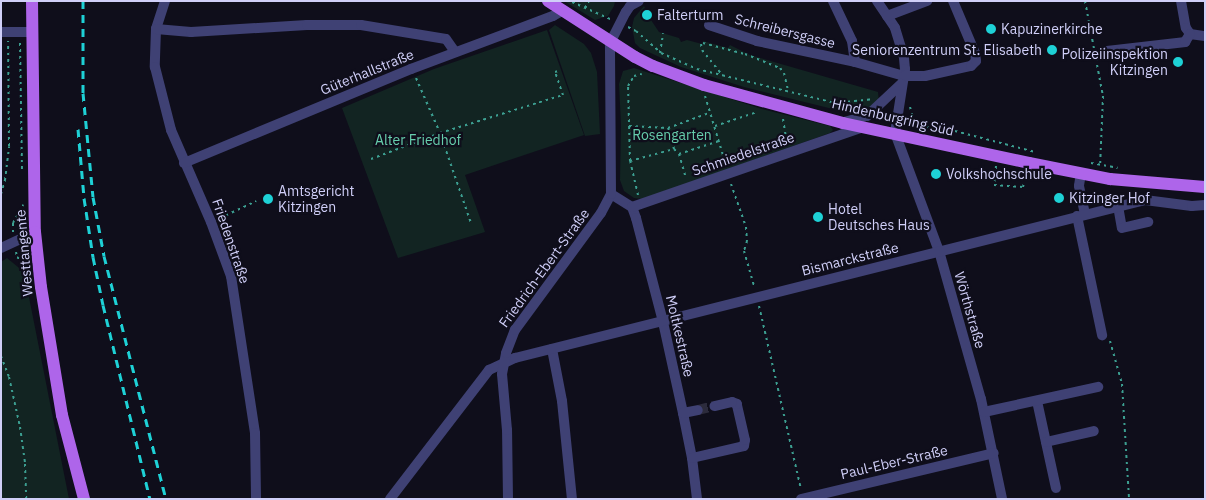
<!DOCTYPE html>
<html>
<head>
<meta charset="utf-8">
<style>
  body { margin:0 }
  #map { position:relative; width:1206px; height:500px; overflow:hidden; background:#0f0e1b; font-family:"IBM Plex Sans",sans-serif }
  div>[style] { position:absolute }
  .green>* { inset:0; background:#122422 }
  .minor-tunnel>* { height:10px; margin-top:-5px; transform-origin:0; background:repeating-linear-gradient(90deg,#2c2b3c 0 10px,transparent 0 15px) }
  .path>* { height:2px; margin-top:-1px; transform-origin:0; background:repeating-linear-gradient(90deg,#3c9f91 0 2.5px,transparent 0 6.5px) }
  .minor>* { height:10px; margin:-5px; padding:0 5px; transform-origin:5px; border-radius:5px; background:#3f4174 }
  .major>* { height:12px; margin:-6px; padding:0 6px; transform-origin:6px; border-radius:6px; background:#ae65ea }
  .rail>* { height:3px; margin-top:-1.5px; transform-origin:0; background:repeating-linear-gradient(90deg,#1ed1d6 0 8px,transparent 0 14px) }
  .dots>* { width:14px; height:14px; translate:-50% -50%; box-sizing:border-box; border:2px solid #0f0e1b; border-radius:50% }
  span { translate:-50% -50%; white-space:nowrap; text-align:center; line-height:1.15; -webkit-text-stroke:4.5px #0f0e1b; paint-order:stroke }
  .poi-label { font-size:14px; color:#d0cff8 }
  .left { translate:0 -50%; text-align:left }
  .right { translate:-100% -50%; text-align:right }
  .street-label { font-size:14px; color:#d0cff8 }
  .park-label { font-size:14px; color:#66cdac }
  .frame { position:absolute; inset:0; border:2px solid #d0cff8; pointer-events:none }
</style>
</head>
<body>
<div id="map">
  <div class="green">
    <div style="clip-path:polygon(564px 1px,615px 1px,614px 6px,608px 16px,595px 20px)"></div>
    <div style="clip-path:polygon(644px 6px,645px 8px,640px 14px,642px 19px,651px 20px,659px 32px,679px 38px,681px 42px,687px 40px,702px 44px,703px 41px,728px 48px,730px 45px,750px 55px,878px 92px,879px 102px,863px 113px,849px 113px,744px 87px,681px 67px,640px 48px,635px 43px,632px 27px,634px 18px)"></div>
    <div style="clip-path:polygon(555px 25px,584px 44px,591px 53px,597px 72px,600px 134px,585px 136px,549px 30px)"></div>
    <div style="clip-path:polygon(547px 30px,584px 135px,465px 175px,485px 232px,398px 258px,342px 108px,434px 69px)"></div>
    <div style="clip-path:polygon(634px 68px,762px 109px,830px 126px,833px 130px,830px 133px,643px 199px,634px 198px,624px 191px,620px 180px,621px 125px,619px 84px,623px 71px)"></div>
    <div style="clip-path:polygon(7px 258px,24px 272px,69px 499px,1px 499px,1px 262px)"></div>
  </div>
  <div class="minor-tunnel">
    <div style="left:698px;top:410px;width:16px;rotate:-14deg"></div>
  </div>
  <div class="path">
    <div style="left:1085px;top:1px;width:97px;rotate:79.3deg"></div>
    <div style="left:1103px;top:96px;width:71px;rotate:92.4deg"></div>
    <div style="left:572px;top:2px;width:42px;rotate:24.1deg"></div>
    <div style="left:585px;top:8px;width:8px;rotate:-60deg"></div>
    <div style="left:628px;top:27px;width:9px;rotate:27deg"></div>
    <div style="left:636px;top:31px;width:33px;rotate:41deg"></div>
    <div style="left:661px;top:53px;width:39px;rotate:24deg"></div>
    <div style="left:697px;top:69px;width:142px;rotate:13.8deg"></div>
    <div style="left:835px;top:103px;width:37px;rotate:-6deg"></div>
    <div style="left:20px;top:43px;width:130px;rotate:89.1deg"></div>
    <div style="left:703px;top:43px;width:43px;rotate:14.7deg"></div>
    <div style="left:745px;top:54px;width:38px;rotate:22deg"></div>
    <div style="left:780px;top:68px;width:6px;rotate:51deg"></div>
    <div style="left:784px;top:73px;width:18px;rotate:77deg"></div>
    <div style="left:701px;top:44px;width:6px;rotate:81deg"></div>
    <div style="left:702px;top:50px;width:32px;rotate:51deg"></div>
    <div style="left:660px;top:53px;width:20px;rotate:-81deg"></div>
    <div style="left:416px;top:78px;width:60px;rotate:66.4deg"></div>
    <div style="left:440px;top:133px;width:95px;rotate:71deg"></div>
    <div style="left:705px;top:96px;width:72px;rotate:73.1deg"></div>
    <div style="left:910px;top:107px;width:15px;rotate:74deg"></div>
    <div style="left:914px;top:121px;width:19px;rotate:25deg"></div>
    <div style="left:931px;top:129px;width:24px;rotate:5deg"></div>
    <div style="left:955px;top:131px;width:83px;rotate:14.7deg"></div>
    <div style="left:783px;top:119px;width:25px;rotate:81deg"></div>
    <div style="left:629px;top:126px;width:39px;rotate:3deg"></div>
    <div style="left:668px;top:128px;width:44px;rotate:-20.1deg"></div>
    <div style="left:715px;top:126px;width:44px;rotate:-18.4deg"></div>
    <div style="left:668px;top:128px;width:22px;rotate:74deg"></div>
    <div style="left:679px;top:154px;width:25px;rotate:74deg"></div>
    <div style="left:371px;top:159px;width:74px;rotate:-20.6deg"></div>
    <div style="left:440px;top:133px;width:129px;rotate:-17.2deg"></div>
    <div style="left:563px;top:95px;width:24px;rotate:-109deg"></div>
    <div style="left:555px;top:72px;width:6px;rotate:-18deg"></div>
    <div style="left:630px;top:161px;width:46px;rotate:-15.3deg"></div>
    <div style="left:674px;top:149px;width:7px;rotate:45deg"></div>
    <div style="left:679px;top:154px;width:42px;rotate:-18deg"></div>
    <div style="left:1091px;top:163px;width:27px;rotate:10deg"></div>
    <div style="left:996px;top:166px;width:19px;rotate:96deg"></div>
    <div style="left:994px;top:185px;width:29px;rotate:4deg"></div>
    <div style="left:1023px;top:187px;width:13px;rotate:-77deg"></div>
    <div style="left:731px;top:184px;width:46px;rotate:70.8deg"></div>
    <div style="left:746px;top:227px;width:14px;rotate:86deg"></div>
    <div style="left:747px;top:241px;width:10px;rotate:107deg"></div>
    <div style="left:744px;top:251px;width:37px;rotate:74deg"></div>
    <div style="left:1px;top:194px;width:15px;rotate:-74deg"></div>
    <div style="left:5px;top:180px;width:34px;rotate:-83deg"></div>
    <div style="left:9px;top:146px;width:105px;rotate:-90.5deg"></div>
    <div style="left:638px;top:195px;width:35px;rotate:-103deg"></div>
    <div style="left:630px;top:161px;width:75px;rotate:-91.5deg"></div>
    <div style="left:628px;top:86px;width:12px;rotate:-59deg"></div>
    <div style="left:634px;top:76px;width:8px;rotate:-14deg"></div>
    <div style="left:220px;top:218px;width:40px;rotate:-25deg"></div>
    <div style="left:13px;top:232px;width:9px;rotate:-90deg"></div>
    <div style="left:13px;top:223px;width:21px;rotate:-61deg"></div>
    <div style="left:16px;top:252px;width:5px;rotate:79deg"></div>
    <div style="left:17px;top:257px;width:12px;rotate:42deg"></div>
    <div style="left:759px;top:306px;width:188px;rotate:77.1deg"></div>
    <div style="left:1110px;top:341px;width:45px;rotate:74.4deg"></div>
    <div style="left:1122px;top:384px;width:115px;rotate:86.5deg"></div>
    <div style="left:1px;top:356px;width:22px;rotate:69deg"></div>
    <div style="left:9px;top:377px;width:51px;rotate:77.6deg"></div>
    <div style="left:20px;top:427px;width:37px;rotate:82deg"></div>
    <div style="left:25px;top:464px;width:35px;rotate:88deg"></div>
  </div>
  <div class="minor">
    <div style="left:165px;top:1px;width:29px;rotate:108deg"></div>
    <div style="left:156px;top:29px;width:38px;rotate:92deg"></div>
    <div style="left:155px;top:67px;width:65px;rotate:75.7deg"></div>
    <div style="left:171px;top:130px;width:100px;rotate:66.5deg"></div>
    <div style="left:211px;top:222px;width:58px;rotate:69.7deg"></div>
    <div style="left:231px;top:276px;width:159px;rotate:81.3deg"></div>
    <div style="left:255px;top:433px;width:66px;rotate:89.1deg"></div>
    <div style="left:833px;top:1px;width:44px;rotate:64.6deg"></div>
    <div style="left:852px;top:41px;width:21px;rotate:82deg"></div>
    <div style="left:877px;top:1px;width:32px;rotate:56deg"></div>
    <div style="left:895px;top:28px;width:31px;rotate:73deg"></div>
    <div style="left:904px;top:58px;width:11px;rotate:85deg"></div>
    <div style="left:905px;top:69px;width:65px;rotate:98.9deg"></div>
    <div style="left:895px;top:133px;width:126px;rotate:69.6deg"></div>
    <div style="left:939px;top:251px;width:154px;rotate:74.2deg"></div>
    <div style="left:981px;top:399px;width:102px;rotate:78.1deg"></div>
    <div style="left:1181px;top:1px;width:27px;rotate:80deg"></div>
    <div style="left:1186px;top:28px;width:7px;rotate:56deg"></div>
    <div style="left:1190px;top:34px;width:15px;rotate:8deg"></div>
    <div style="left:887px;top:16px;width:43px;rotate:-20.6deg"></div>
    <div style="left:709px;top:25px;width:51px;rotate:18.4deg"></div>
    <div style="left:757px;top:41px;width:100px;rotate:12.1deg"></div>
    <div style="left:855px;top:62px;width:51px;rotate:15.9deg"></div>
    <div style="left:904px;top:76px;width:21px"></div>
    <div style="left:925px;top:76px;width:47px;rotate:-12.3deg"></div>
    <div style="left:971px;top:66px;width:7px;rotate:-45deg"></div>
    <div style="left:976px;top:61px;width:8px;rotate:-97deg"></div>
    <div style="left:975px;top:53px;width:56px;rotate:-112.9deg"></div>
    <div style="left:156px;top:29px;width:35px;rotate:5deg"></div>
    <div style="left:191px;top:32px;width:116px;rotate:-3.5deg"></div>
    <div style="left:307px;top:25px;width:54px"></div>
    <div style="left:361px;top:25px;width:86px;rotate:9.4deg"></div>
    <div style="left:446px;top:39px;width:16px;rotate:55deg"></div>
    <div style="left:1px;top:32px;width:30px"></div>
    <div style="left:1107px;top:51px;width:79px;rotate:-6.6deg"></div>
    <div style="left:1185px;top:42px;width:9px;rotate:-58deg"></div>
    <div style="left:844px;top:122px;width:24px;rotate:-15deg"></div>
    <div style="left:867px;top:116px;width:47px;rotate:-43.3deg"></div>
    <div style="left:184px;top:163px;width:246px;rotate:-22.5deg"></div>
    <div style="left:411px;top:69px;width:152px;rotate:-20.5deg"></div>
    <div style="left:553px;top:16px;width:10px;rotate:-29deg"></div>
    <div style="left:1081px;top:173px;width:13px;rotate:99deg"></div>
    <div style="left:1079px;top:186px;width:29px;rotate:78deg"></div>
    <div style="left:611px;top:194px;width:25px;rotate:32deg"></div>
    <div style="left:632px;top:207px;width:12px;rotate:70deg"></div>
    <div style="left:636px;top:218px;width:107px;rotate:75.4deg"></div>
    <div style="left:663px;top:322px;width:93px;rotate:77.6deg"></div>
    <div style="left:683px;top:413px;width:46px;rotate:78.7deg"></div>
    <div style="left:692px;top:458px;width:41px;rotate:83deg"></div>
    <div style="left:1118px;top:206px;width:22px;rotate:80deg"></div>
    <div style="left:1122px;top:228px;width:27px;rotate:-13deg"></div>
    <div style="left:632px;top:207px;width:244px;rotate:-19.1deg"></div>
    <div style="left:1077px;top:216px;width:122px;rotate:78.1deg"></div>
    <div style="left:1px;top:248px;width:38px;rotate:-25deg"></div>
    <div style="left:552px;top:349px;width:53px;rotate:79.1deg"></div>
    <div style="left:562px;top:401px;width:99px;rotate:84.2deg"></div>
    <div style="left:1037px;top:401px;width:89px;rotate:77.7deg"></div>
    <div style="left:984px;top:412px;width:117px;rotate:-12.4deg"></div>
    <div style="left:683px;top:413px;width:15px;rotate:-11deg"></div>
    <div style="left:1046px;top:442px;width:49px;rotate:-12.9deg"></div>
    <div style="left:692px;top:458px;width:53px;rotate:-13deg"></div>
    <div style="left:744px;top:446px;width:6px;rotate:-81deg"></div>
    <div style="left:745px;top:440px;width:37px;rotate:-103deg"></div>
    <div style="left:737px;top:404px;width:5px;rotate:-158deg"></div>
    <div style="left:732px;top:402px;width:18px;rotate:167deg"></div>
    <div style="left:390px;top:499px;width:163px;rotate:-52.5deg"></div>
    <div style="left:489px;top:370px;width:29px;rotate:-25deg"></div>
    <div style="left:515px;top:358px;width:650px;rotate:-14.08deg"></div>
    <div style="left:1145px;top:200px;width:47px;rotate:7.3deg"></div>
    <div style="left:1192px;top:206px;width:13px;rotate:-4deg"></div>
    <div style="left:508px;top:499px;width:69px;rotate:-90.8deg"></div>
    <div style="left:507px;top:430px;width:56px;rotate:-95.1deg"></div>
    <div style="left:502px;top:374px;width:21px;rotate:-79deg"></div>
    <div style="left:506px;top:353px;width:25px;rotate:-69deg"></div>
    <div style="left:515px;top:330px;width:145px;rotate:-53.7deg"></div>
    <div style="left:601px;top:213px;width:21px;rotate:-62deg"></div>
    <div style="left:611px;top:194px;width:151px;rotate:-90.4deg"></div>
    <div style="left:610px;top:43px;width:35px;rotate:-63deg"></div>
    <div style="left:626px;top:12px;width:7px;rotate:-56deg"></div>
    <div style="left:630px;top:6px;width:10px;rotate:-29deg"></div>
    <div style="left:801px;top:499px;width:198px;rotate:-13.4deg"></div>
  </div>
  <div class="major">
    <div style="left:32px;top:1px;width:231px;rotate:89.3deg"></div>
    <div style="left:35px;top:232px;width:55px;rotate:83.8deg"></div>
    <div style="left:41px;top:287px;width:130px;rotate:80.7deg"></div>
    <div style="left:62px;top:415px;width:87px;rotate:75.3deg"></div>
    <div style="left:548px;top:1px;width:103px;rotate:32.8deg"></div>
    <div style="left:635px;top:57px;width:20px;rotate:27deg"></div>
    <div style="left:653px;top:66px;width:54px;rotate:20.4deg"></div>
    <div style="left:704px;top:85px;width:144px;rotate:15.3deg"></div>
    <div style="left:843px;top:123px;width:190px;rotate:12.1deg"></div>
    <div style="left:1029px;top:163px;width:83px;rotate:11.2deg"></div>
    <div style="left:1110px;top:179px;width:95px;rotate:4.8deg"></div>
  </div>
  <div class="rail">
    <div style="left:83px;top:1px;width:92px;rotate:90deg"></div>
    <div style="left:83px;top:93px;width:104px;rotate:84.5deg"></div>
    <div style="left:93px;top:197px;width:60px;rotate:79.4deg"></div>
    <div style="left:104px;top:256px;width:251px;rotate:75.7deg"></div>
    <div style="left:78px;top:129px;width:69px;rotate:85deg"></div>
    <div style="left:84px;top:198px;width:60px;rotate:81.3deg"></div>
    <div style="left:93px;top:257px;width:49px;rotate:78.2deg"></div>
    <div style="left:103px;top:305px;width:200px;rotate:76.4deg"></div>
  </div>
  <div class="dots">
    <div style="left:647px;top:15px;background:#1ed1d6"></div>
    <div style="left:991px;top:29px;background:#1ed1d6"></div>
    <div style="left:1052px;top:50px;background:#1ed1d6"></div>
    <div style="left:1178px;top:62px;background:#1ed1d6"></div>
    <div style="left:936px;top:174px;background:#1ed1d6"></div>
    <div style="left:1059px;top:198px;background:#1ed1d6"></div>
    <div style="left:268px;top:199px;background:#1ed1d6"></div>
    <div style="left:818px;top:217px;background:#1ed1d6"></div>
  </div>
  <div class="poi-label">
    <span class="left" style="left:657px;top:15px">Falterturm</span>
    <span class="left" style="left:1001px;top:29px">Kapuzinerkirche</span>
    <span class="right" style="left:1042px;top:50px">Seniorenzentrum St. Elisabeth</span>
    <span class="right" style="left:1168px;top:62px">Polizeiinspektion<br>Kitzingen</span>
    <span class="left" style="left:946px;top:174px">Volkshochschule</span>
    <span class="left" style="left:278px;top:199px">Amtsgericht<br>Kitzingen</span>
    <span class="left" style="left:1069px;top:198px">Kitzinger Hof</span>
    <span class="left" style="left:828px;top:217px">Hotel<br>Deutsches Haus</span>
  </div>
  <div class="street-label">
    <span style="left:785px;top:31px;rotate:14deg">Schreibersgasse</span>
    <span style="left:367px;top:72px;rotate:-22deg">Güterhallstraße</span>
    <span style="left:893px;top:117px;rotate:13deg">Hindenburgring Süd</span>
    <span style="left:743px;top:154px;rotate:-19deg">Schmiedelstraße</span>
    <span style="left:231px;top:241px;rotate:71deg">Friedenstraße</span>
    <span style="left:24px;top:253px;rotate:-95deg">Westtangente</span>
    <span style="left:850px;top:259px;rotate:-14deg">Bismarckstraße</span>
    <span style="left:544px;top:268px;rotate:-54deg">Friedrich-Ebert-Straße</span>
    <span style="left:970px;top:310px;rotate:74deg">Wörthstraße</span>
    <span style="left:680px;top:336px;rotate:77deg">Moltkestraße</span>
    <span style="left:894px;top:462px;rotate:-13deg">Paul-Eber-Straße</span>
  </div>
  <div class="park-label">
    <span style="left:672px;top:135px">Rosengarten</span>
    <span style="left:418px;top:140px">Alter Friedhof</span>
  </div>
  <div class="frame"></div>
</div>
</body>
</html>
